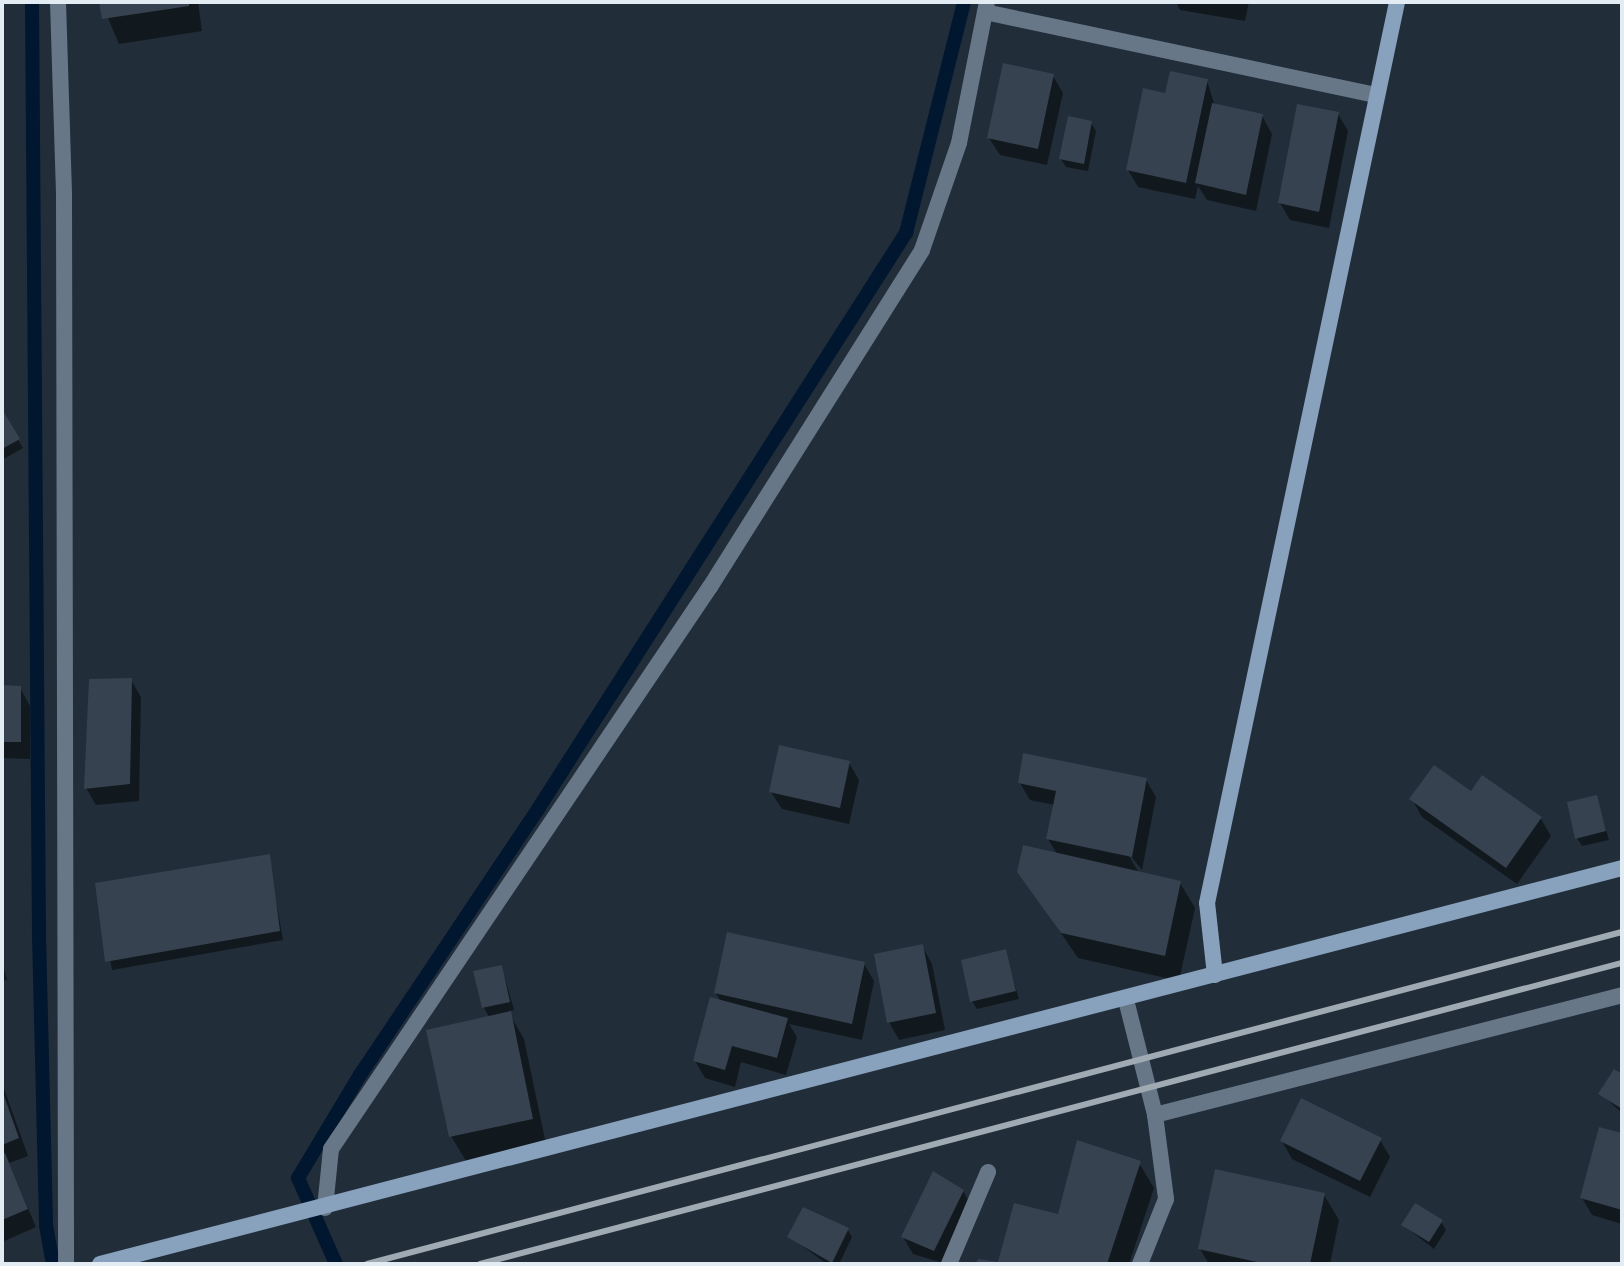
<!DOCTYPE html>
<html>
<head>
<meta charset="utf-8">
<style>
  body { margin:0 }
  #map { position:relative; width:1624px; height:1266px; overflow:hidden; background:#212d39; font-family:Inter,sans-serif }
  div>[style] { position:absolute }
  .shadow>* { inset:0; background:#0007 }
  .stream>* { height:14px; margin:-7px; padding:0 7px; transform-origin:7px; border-radius:7px; background:#00172f }
  .building>* { inset:0; background:#36424f }
  .street>* { height:16px; margin:-8px; padding:0 8px; transform-origin:8px; border-radius:8px; background:#677788 }
  .secondary>* { height:16px; margin:-8px; padding:0 8px; transform-origin:8px; border-radius:8px; background:#88a1bc }
  .rail>* { height:6px; margin:-3px; padding:0 3px; transform-origin:3px; border-radius:3px; background:#a0aab3 }
  span { translate:-50% -50%; white-space:nowrap; text-align:center; line-height:1.15; -webkit-text-stroke:8px #212d39; paint-order:stroke }
  .frame { position:absolute; inset:0; border:4px solid #e3ebf3; pointer-events:none }
</style>
</head>
<body>
<div id="map">
  <div class="shadow">
    <div style="clip-path:polygon(101px 2px,198px 2px,202px 31px,119px 44px)"></div>
    <div style="clip-path:polygon(1176px 2px,1249px 2px,1245px 21px,1180px 10px)"></div>
    <div style="clip-path:polygon(1053px 76px,1063px 93px,1047px 165px,1000px 155px,989px 138px)"></div>
    <div style="clip-path:polygon(1207px 81px,1215px 106px,1262px 116px,1272px 134px,1256px 211px,1207px 200px,1198px 186px,1195px 199px,1138px 187px,1128px 170px,1166px 95px)"></div>
    <div style="clip-path:polygon(1338px 114px,1348px 131px,1329px 228px,1290px 220px,1280px 203px)"></div>
    <div style="clip-path:polygon(1091px 123px,1096px 131px,1088px 171px,1066px 167px,1061px 159px)"></div>
    <div style="clip-path:polygon(2px 413px,23px 448px,2px 460px)"></div>
    <div style="clip-path:polygon(131px 680px,141px 697px,139px 801px,96px 805px,86px 788px)"></div>
    <div style="clip-path:polygon(2px 687px,20px 688px,30px 706px,30px 759px,2px 758px)"></div>
    <div style="clip-path:polygon(849px 763px,859px 780px,849px 824px,782px 809px,771px 792px)"></div>
    <div style="clip-path:polygon(1146px 780px,1156px 797px,1142px 870px,1125px 849px,1139px 873px,1180px 883px,1195px 908px,1179px 981px,1078px 958px,1019px 872px,1057px 854px,1048px 839px,1055px 805px,1030px 800px,1020px 783px)"></div>
    <div style="clip-path:polygon(1471px 794px,1541px 819px,1551px 836px,1517px 884px,1422px 817px,1412px 799px)"></div>
    <div style="clip-path:polygon(1596px 797px,1609px 840px,1582px 846px,1577px 838px)"></div>
    <div style="clip-path:polygon(268px 856px,283px 940px,112px 970px,97px 885px)"></div>
    <div style="clip-path:polygon(922px 946px,932px 964px,945px 1030px,899px 1040px,889px 1022px)"></div>
    <div style="clip-path:polygon(1005px 951px,1019px 999px,977px 1009px,972px 1001px)"></div>
    <div style="clip-path:polygon(2px 961px,7px 980px,2px 981px)"></div>
    <div style="clip-path:polygon(864px 964px,874px 981px,862px 1040px,789px 1024px,797px 1037px,786px 1075px,741px 1062px,735px 1087px,705px 1078px,695px 1061px,721px 1002px,716px 993px)"></div>
    <div style="clip-path:polygon(502px 967px,514px 1010px,508px 1011px,524px 1039px,546px 1144px,466px 1161px,451px 1136px,490px 1018px,484px 1008px)"></div>
    <div style="clip-path:polygon(1622px 1076px,1622px 1113px,1601px 1094px)"></div>
    <div style="clip-path:polygon(2px 1083px,28px 1156px,9px 1163px,36px 1227px,2px 1242px)"></div>
    <div style="clip-path:polygon(1622px 1135px,1622px 1224px,1592px 1215px,1582px 1198px)"></div>
    <div style="clip-path:polygon(1380px 1140px,1390px 1157px,1370px 1197px,1292px 1159px,1282px 1141px)"></div>
    <div style="clip-path:polygon(1139px 1163px,1154px 1188px,1129px 1264px,978px 1264px,1000px 1264px)"></div>
    <div style="clip-path:polygon(963px 1191px,973px 1209px,946px 1264px,913px 1254px,903px 1237px)"></div>
    <div style="clip-path:polygon(1324px 1195px,1339px 1220px,1330px 1264px,1209px 1264px,1200px 1249px)"></div>
    <div style="clip-path:polygon(1441px 1222px,1446px 1230px,1434px 1249px,1403px 1225px)"></div>
    <div style="clip-path:polygon(847px 1229px,852px 1237px,839px 1264px,827px 1264px,790px 1237px)"></div>
  </div>
  <div class="stream">
    <div style="left:32px;top:2px;width:934px;rotate:89.57deg"></div>
    <div style="left:39px;top:936px;width:289px;rotate:88.6deg"></div>
    <div style="left:46px;top:1225px;width:40px;rotate:80deg"></div>
    <div style="left:336px;top:1264px;width:94px;rotate:-113.8deg"></div>
    <div style="left:298px;top:1178px;width:120px;rotate:-59deg"></div>
    <div style="left:360px;top:1075px;width:320px;rotate:-56.2deg"></div>
    <div style="left:538px;top:809px;width:684px;rotate:-57.43deg"></div>
    <div style="left:906px;top:233px;width:238px;rotate:-75.9deg"></div>
  </div>
  <div class="building">
    <div style="clip-path:polygon(99px 2px,189px 2px,189px 6px,102px 19px)"></div>
    <div style="clip-path:polygon(1003px 63px,1054px 74px,1038px 149px,987px 138px)"></div>
    <div style="clip-path:polygon(1170px 71px,1208px 79px,1186px 183px,1126px 170px,1143px 88px,1165px 93px)"></div>
    <div style="clip-path:polygon(1212px 103px,1263px 114px,1246px 195px,1195px 183px)"></div>
    <div style="clip-path:polygon(1297px 104px,1339px 112px,1319px 212px,1278px 203px)"></div>
    <div style="clip-path:polygon(1068px 116px,1092px 121px,1084px 164px,1059px 159px)"></div>
    <div style="clip-path:polygon(2px 409px,20px 439px,2px 449px)"></div>
    <div style="clip-path:polygon(132px 678px,130px 784px,84px 789px,89px 679px)"></div>
    <div style="clip-path:polygon(2px 685px,21px 686px,21px 742px,2px 742px)"></div>
    <div style="clip-path:polygon(779px 745px,850px 761px,840px 808px,769px 792px)"></div>
    <div style="clip-path:polygon(1023px 753px,1147px 778px,1132px 857px,1046px 839px,1056px 791px,1018px 783px)"></div>
    <div style="clip-path:polygon(1434px 765px,1471px 791px,1482px 775px,1542px 817px,1506px 868px,1409px 799px)"></div>
    <div style="clip-path:polygon(1597px 795px,1606px 831px,1575px 839px,1567px 802px)"></div>
    <div style="clip-path:polygon(1023px 845px,1181px 881px,1165px 956px,1061px 933px,1017px 872px)"></div>
    <div style="clip-path:polygon(270px 854px,280px 931px,105px 962px,95px 883px)"></div>
    <div style="clip-path:polygon(727px 932px,865px 962px,852px 1024px,714px 993px)"></div>
    <div style="clip-path:polygon(923px 944px,936px 1013px,887px 1023px,874px 954px)"></div>
    <div style="clip-path:polygon(1006px 949px,1016px 991px,970px 1002px,961px 960px)"></div>
    <div style="clip-path:polygon(502px 965px,510px 1002px,482px 1008px,473px 971px)"></div>
    <div style="clip-path:polygon(710px 997px,788px 1018px,777px 1058px,732px 1046px,725px 1070px,693px 1061px)"></div>
    <div style="clip-path:polygon(511px 1011px,533px 1119px,449px 1137px,426px 1030px)"></div>
    <div style="clip-path:polygon(1614px 1069px,1622px 1074px,1622px 1109px,1598px 1094px)"></div>
    <div style="clip-path:polygon(2px 1090px,19px 1138px,2px 1145px)"></div>
    <div style="clip-path:polygon(1301px 1098px,1382px 1138px,1360px 1181px,1280px 1141px)"></div>
    <div style="clip-path:polygon(1599px 1127px,1622px 1133px,1622px 1210px,1580px 1198px)"></div>
    <div style="clip-path:polygon(1077px 1140px,1141px 1161px,1107px 1264px,976px 1264px,978px 1259px,998px 1262px,1014px 1203px,1058px 1214px)"></div>
    <div style="clip-path:polygon(5px 1153px,28px 1209px,2px 1220px,2px 1154px)"></div>
    <div style="clip-path:polygon(1215px 1169px,1325px 1193px,1310px 1264px,1266px 1264px,1198px 1249px)"></div>
    <div style="clip-path:polygon(933px 1171px,964px 1190px,934px 1251px,901px 1237px)"></div>
    <div style="clip-path:polygon(1415px 1203px,1443px 1220px,1429px 1242px,1401px 1225px)"></div>
    <div style="clip-path:polygon(803px 1207px,849px 1228px,832px 1263px,787px 1237px)"></div>
  </div>
  <div class="street">
    <div style="left:58px;top:2px;width:194px;rotate:88.2deg"></div>
    <div style="left:64px;top:196px;width:1068px;rotate:89.89deg"></div>
    <div style="left:985px;top:12px;width:401px;rotate:12deg"></div>
    <div style="left:1126px;top:1000px;width:119px;rotate:75.8deg"></div>
    <div style="left:1155px;top:1115px;width:85px;rotate:82.5deg"></div>
    <div style="left:1166px;top:1199px;width:70px;rotate:111.8deg"></div>
    <div style="left:1155px;top:1115px;width:482px;rotate:-14.4deg"></div>
    <div style="left:325px;top:1208px;width:59px;rotate:-84.2deg"></div>
    <div style="left:331px;top:1149px;width:678px;rotate:-56.01deg"></div>
    <div style="left:710px;top:587px;width:398px;rotate:-57.8deg"></div>
    <div style="left:922px;top:250px;width:113px;rotate:-70.9deg"></div>
    <div style="left:959px;top:143px;width:144px;rotate:-78.8deg"></div>
    <div style="left:949px;top:1264px;width:100px;rotate:-67deg"></div>
  </div>
  <div class="secondary">
    <div style="left:1215px;top:975px;width:72px;rotate:-96.3deg"></div>
    <div style="left:1207px;top:903px;width:921px;rotate:-78.09deg"></div>
    <div style="left:100px;top:1264px;width:1573px;rotate:-14.58deg"></div>
  </div>
  <div class="rail">
    <div style="left:367px;top:1264px;width:1298px;rotate:-14.82deg"></div>
    <div style="left:480px;top:1264px;width:1181px;rotate:-14.77deg"></div>
  </div>
  <div class="frame"></div>
</div>
</body>
</html>
